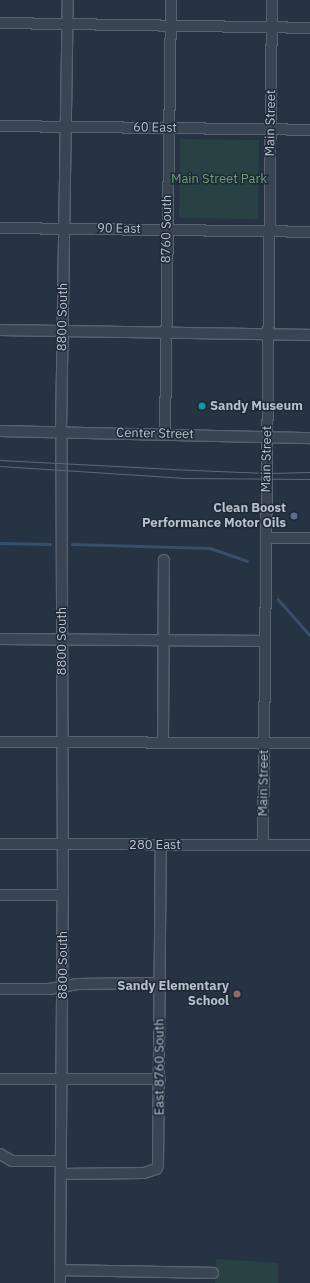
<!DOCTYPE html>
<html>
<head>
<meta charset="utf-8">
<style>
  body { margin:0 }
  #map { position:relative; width:310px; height:1283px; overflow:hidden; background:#253343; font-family:"IBM Plex Sans",sans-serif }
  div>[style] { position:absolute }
  .green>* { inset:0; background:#274144 }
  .stream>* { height:2.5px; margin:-1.25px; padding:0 1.25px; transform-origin:1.25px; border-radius:1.25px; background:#384f6b }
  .roads { filter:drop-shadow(1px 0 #586370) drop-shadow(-1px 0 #586370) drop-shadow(0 1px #586370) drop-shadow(0 -1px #586370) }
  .minor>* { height:10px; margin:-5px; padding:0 5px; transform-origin:5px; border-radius:5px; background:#3a4553 }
  .tram>* { height:1px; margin:-0.5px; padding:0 0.5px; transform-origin:0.5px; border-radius:0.5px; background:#5c697a }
  .dots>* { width:11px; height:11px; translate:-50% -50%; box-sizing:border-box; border:2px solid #1e2a38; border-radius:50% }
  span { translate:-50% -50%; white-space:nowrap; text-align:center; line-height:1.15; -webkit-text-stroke:3px #1e2a38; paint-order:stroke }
  .street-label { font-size:13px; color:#b7c0cc }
  .park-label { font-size:13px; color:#6d9e77 }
  .poi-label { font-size:13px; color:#b7c0cc; font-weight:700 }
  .left { translate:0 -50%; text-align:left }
  .right { translate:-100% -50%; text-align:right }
</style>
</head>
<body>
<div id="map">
  <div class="green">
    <div style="clip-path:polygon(180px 139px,259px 140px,258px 219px,179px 218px)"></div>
    <div style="clip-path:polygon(216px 1259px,278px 1263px,278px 1283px,215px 1283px)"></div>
  </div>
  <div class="stream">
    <div style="left:0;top:543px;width:50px;rotate:1.1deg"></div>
    <div style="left:72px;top:544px;width:138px;rotate:1.7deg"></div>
    <div style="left:210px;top:548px;width:39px;rotate:19deg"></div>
    <div style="left:278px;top:599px;width:48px;rotate:48.4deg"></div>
  </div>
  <div class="roads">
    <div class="minor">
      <div style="left:0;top:23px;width:310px;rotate:0.9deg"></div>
      <div style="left:0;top:126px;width:310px;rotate:0.7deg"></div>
      <div style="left:0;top:228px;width:310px;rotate:0.7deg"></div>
      <div style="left:0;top:330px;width:310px;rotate:0.9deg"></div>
      <div style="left:0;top:431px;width:310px;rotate:1.3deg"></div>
      <div style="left:165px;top:434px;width:434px;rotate:-89.2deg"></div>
      <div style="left:266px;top:538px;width:44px"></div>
      <div style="left:0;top:639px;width:265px;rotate:0.4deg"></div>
      <div style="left:0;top:742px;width:310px;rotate:0.2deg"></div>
      <div style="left:163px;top:742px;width:182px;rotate:-89.7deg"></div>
      <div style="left:0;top:844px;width:310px;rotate:0.2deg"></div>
      <div style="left:263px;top:845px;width:845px;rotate:-89.39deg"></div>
      <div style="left:0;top:895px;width:63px"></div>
      <div style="left:0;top:989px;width:49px"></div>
      <div style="left:49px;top:989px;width:29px;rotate:-10deg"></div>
      <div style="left:78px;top:984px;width:82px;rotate:-0.7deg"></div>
      <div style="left:0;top:1079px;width:160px"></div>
      <div style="left:0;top:1154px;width:14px;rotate:30deg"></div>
      <div style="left:12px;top:1161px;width:49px"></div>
      <div style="left:61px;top:1174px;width:83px;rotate:-0.7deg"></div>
      <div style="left:144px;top:1173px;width:13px;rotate:-18deg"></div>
      <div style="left:156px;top:1169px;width:4px;rotate:-63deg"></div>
      <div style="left:158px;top:1165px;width:320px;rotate:-89.5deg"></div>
      <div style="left:61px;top:1270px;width:152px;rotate:1.1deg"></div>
      <div style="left:60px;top:1283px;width:388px;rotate:-89.6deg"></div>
      <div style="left:63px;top:895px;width:463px;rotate:-90.2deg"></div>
      <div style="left:61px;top:432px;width:432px;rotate:-89.1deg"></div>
    </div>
  </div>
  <div class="tram">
    <div style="left:0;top:460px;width:169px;rotate:3deg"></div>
    <div style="left:169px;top:469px;width:98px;rotate:2.3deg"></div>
    <div style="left:267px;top:473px;width:43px;rotate:-1.3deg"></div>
    <div style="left:0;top:466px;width:186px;rotate:3.7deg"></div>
    <div style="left:186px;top:478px;width:124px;rotate:0.5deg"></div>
  </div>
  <div class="dots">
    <div style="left:202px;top:406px;background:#0f9aa8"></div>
    <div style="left:294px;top:516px;background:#5c6f8a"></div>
    <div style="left:237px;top:994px;background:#8d6e63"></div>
  </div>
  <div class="street-label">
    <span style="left:271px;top:123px;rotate:-89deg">Main Street</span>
    <span style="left:155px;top:128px;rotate:1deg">60 East</span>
    <span style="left:119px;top:229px;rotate:1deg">90 East</span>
    <span style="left:167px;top:229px;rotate:-89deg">8760 South</span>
    <span style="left:63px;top:317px;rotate:-89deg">8800 South</span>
    <span style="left:155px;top:434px;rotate:1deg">Center Street</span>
    <span style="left:267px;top:459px;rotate:-89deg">Main Street</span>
    <span style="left:62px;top:641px;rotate:-90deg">8800 South</span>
    <span style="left:264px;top:783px;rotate:-89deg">Main Street</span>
    <span style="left:155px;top:845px">280 East</span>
    <span style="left:63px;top:965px;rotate:-90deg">8800 South</span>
    <span style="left:160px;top:1067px;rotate:-90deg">East 8760 South</span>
  </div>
  <div class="park-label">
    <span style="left:219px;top:179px">Main Street Park</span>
  </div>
  <div class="poi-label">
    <span class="left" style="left:210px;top:406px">Sandy Museum</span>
    <span class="right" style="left:286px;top:516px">Clean Boost<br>Performance Motor Oils</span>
    <span class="right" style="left:229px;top:994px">Sandy Elementary<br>School</span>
  </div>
</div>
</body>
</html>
